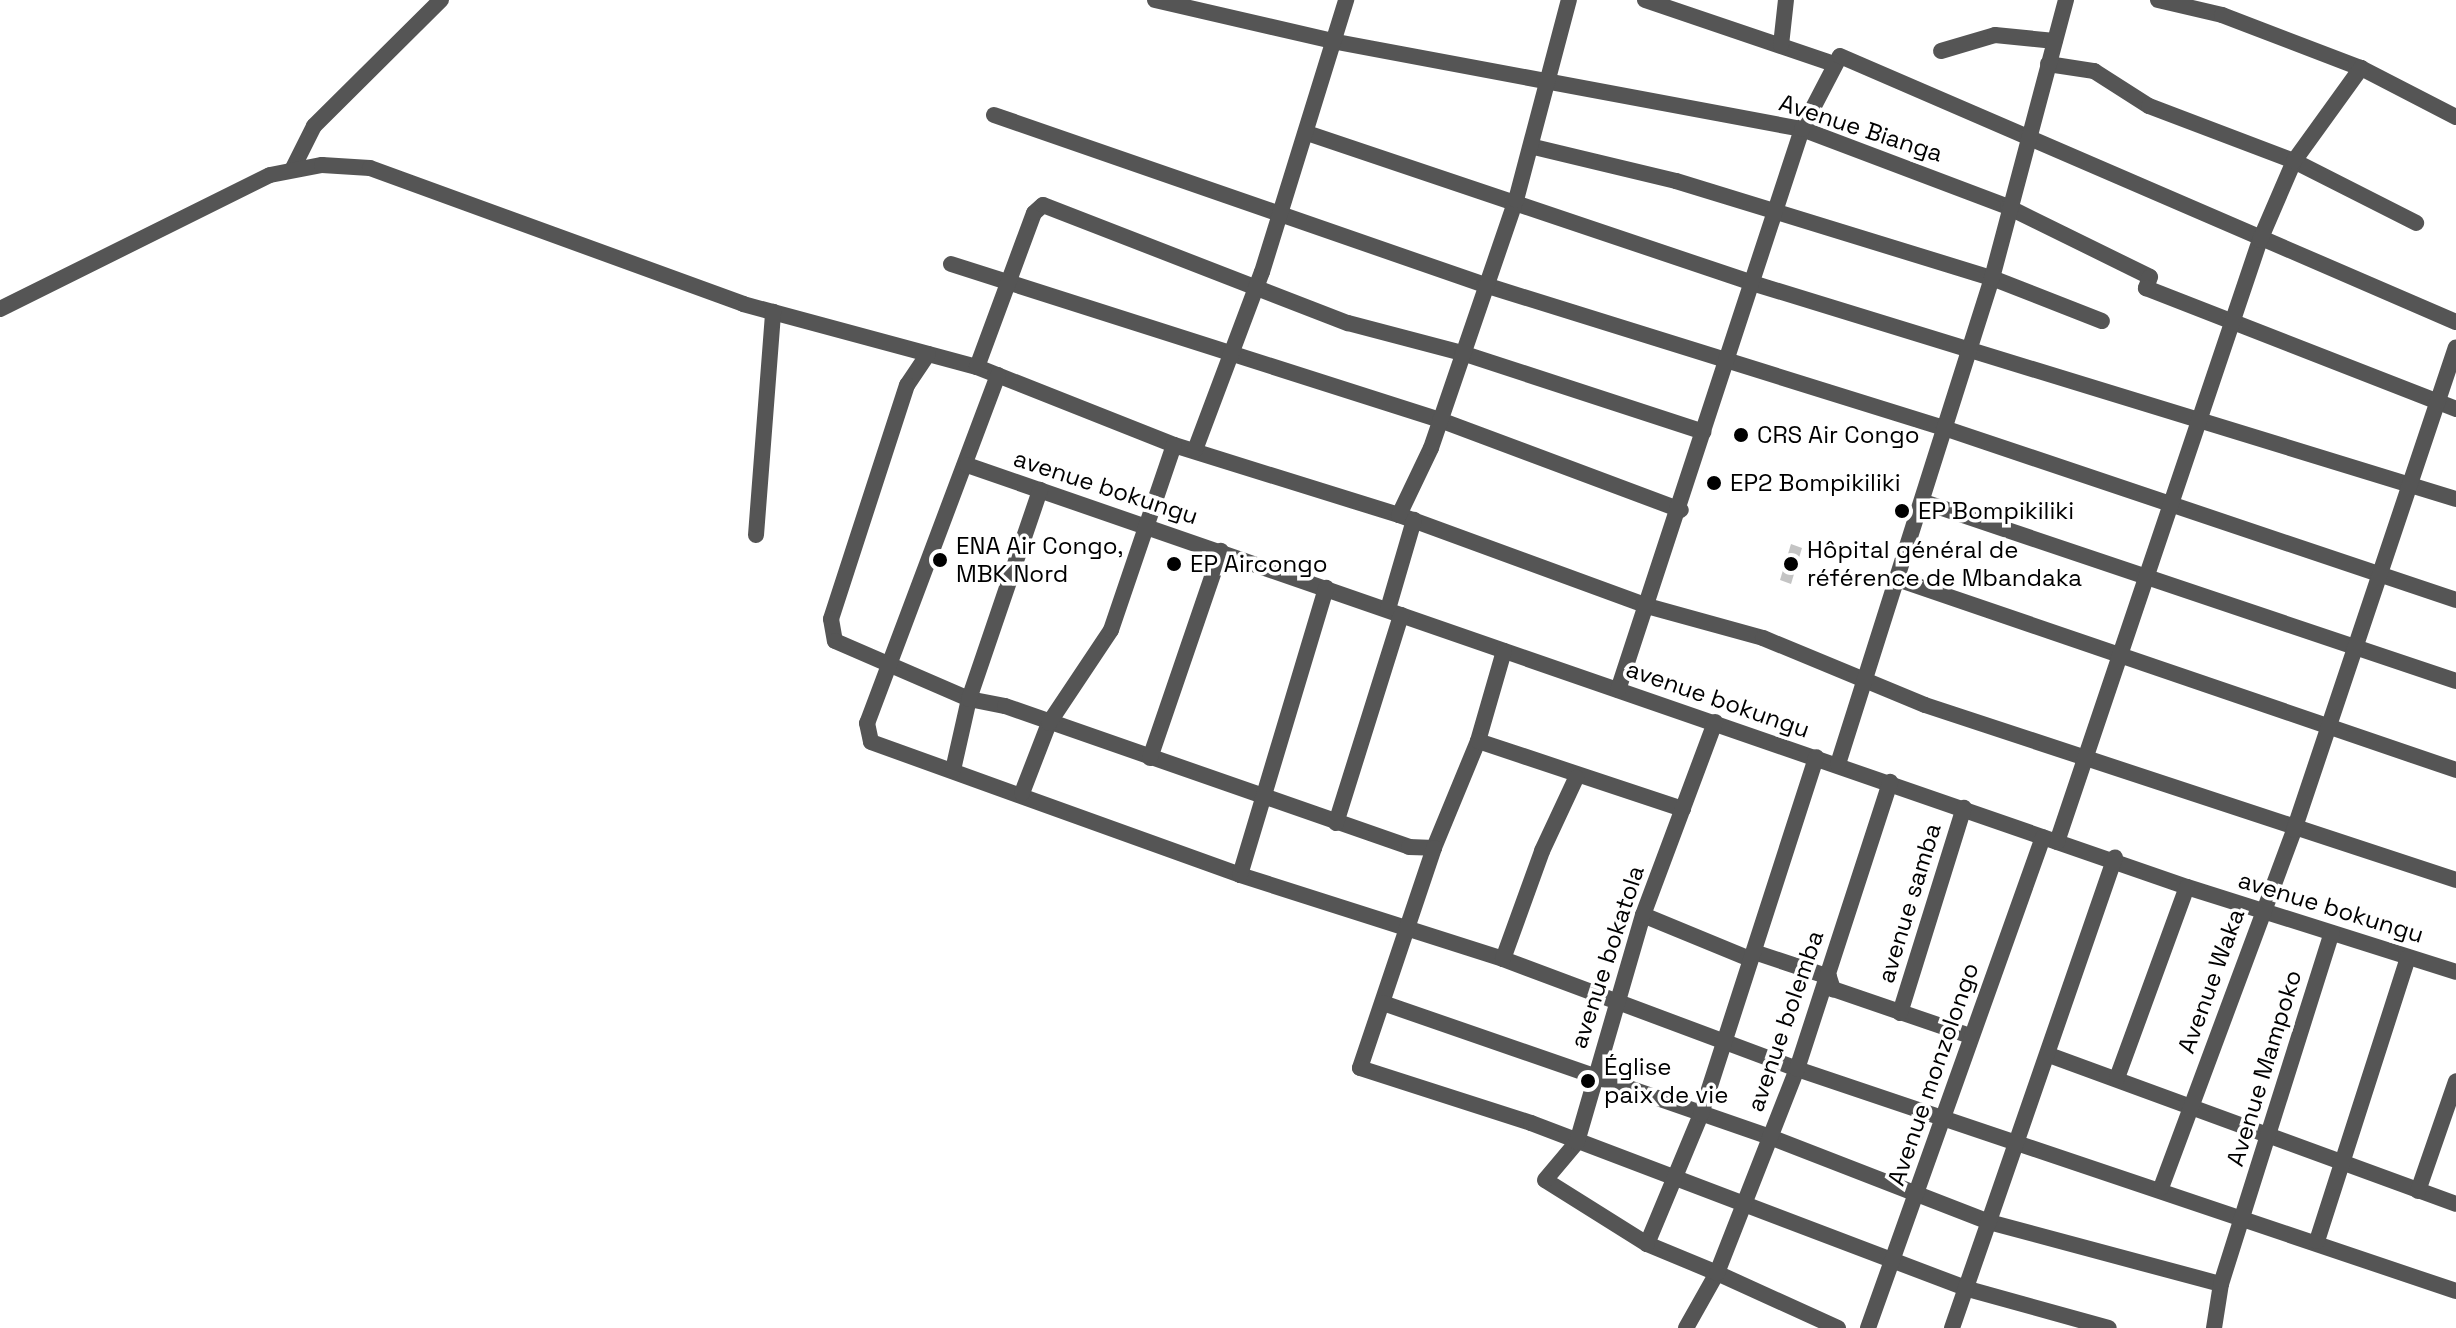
<!DOCTYPE html>
<html>
<head>
<meta charset="utf-8">
<style>
  body { margin:0 }
  #map { position:relative; width:2456px; height:1328px; overflow:hidden; background:#fff; font-family:"Space Grotesk",sans-serif }
  div>[style] { position:absolute }
  .building>* { inset:0; background:#c4c4c4 }
  .minor>* { height:16px; margin:-8px; padding:0 8px; transform-origin:8px; border-radius:8px; background:#555 }
  .dots>* { width:22px; height:22px; translate:-50% -50%; box-sizing:border-box; border:4px solid #fff; border-radius:50% }
  span { translate:-50% -50%; white-space:nowrap; text-align:center; line-height:1.15; -webkit-text-stroke:7px #fff; paint-order:stroke }
  .street-label { font-size:24px; color:#000 }
  .poi-label { font-size:24px; color:#000 }
  .left { translate:0 -50%; text-align:left }
</style>
</head>
<body>
<div id="map">
  <div class="building">
    <div style="clip-path:polygon(1791px 544px,1802px 548px,1791px 584px,1780px 580px)"></div>
  </div>
  <div class="minor">
    <div style="left:1155px;top:0;width:187px;rotate:13deg"></div>
    <div style="left:1337px;top:42px;width:473px;rotate:10.6deg"></div>
    <div style="left:1802px;top:129px;width:220px;rotate:20.7deg"></div>
    <div style="left:2008px;top:207px;width:158px;rotate:26.2deg"></div>
    <div style="left:2150px;top:277px;width:12px;rotate:110deg"></div>
    <div style="left:2146px;top:288px;width:333px;rotate:21.3deg"></div>
    <div style="left:1645px;top:0;width:196px;rotate:18.7deg"></div>
    <div style="left:2158px;top:0;width:66px;rotate:13.2deg"></div>
    <div style="left:2222px;top:15px;width:149px;rotate:20.9deg"></div>
    <div style="left:2361px;top:68px;width:107px;rotate:27.3deg"></div>
    <div style="left:1781px;top:45px;width:45px;rotate:-83.7deg"></div>
    <div style="left:1941px;top:51px;width:56px;rotate:-16.5deg"></div>
    <div style="left:1995px;top:35px;width:60px;rotate:5.7deg"></div>
    <div style="left:2048px;top:64px;width:47px;rotate:8.7deg"></div>
    <div style="left:2094px;top:71px;width:65px;rotate:32.5deg"></div>
    <div style="left:2149px;top:106px;width:155px;rotate:20.8deg"></div>
    <div style="left:2294px;top:161px;width:137px;rotate:26.9deg"></div>
    <div style="left:994px;top:115px;width:520px;rotate:19.1deg"></div>
    <div style="left:1485px;top:285px;width:481px;rotate:17.3deg"></div>
    <div style="left:1944px;top:428px;width:540px;rotate:18.57deg"></div>
    <div style="left:1307px;top:133px;width:470px;rotate:18.6deg"></div>
    <div style="left:1752px;top:283px;width:736px;rotate:17.06deg"></div>
    <div style="left:1534px;top:147px;width:146px;rotate:13.5deg"></div>
    <div style="left:1676px;top:181px;width:331px;rotate:17.1deg"></div>
    <div style="left:1992px;top:278px;width:118px;rotate:21.4deg"></div>
    <div style="left:293px;top:168px;width:47px;rotate:-63.4deg"></div>
    <div style="left:314px;top:126px;width:179px;rotate:-44.8deg"></div>
    <div style="left:951px;top:264px;width:513px;rotate:17.69deg"></div>
    <div style="left:1440px;top:420px;width:257px;rotate:20.5deg"></div>
    <div style="left:0;top:309px;width:301px;rotate:-26.4deg"></div>
    <div style="left:270px;top:175px;width:53px;rotate:-10.9deg"></div>
    <div style="left:322px;top:165px;width:48px;rotate:3.6deg"></div>
    <div style="left:370px;top:168px;width:397px;rotate:20deg"></div>
    <div style="left:743px;top:304px;width:242px;rotate:15.1deg"></div>
    <div style="left:977px;top:367px;width:212px;rotate:21.6deg"></div>
    <div style="left:1174px;top:445px;width:236px;rotate:17.3deg"></div>
    <div style="left:1399px;top:515px;width:264px;rotate:20.1deg"></div>
    <div style="left:1647px;top:606px;width:120px;rotate:15.4deg"></div>
    <div style="left:1763px;top:638px;width:175px;rotate:22.5deg"></div>
    <div style="left:1925px;top:705px;width:559px;rotate:18.24deg"></div>
    <div style="left:928px;top:354px;width:37px;rotate:124deg"></div>
    <div style="left:907px;top:385px;width:246px;rotate:108deg"></div>
    <div style="left:831px;top:619px;width:22px;rotate:80deg"></div>
    <div style="left:835px;top:641px;width:146px;rotate:23.4deg"></div>
    <div style="left:969px;top:699px;width:37px;rotate:11deg"></div>
    <div style="left:1005px;top:706px;width:428px;rotate:19.2deg"></div>
    <div style="left:1409px;top:847px;width:25px;rotate:2deg"></div>
    <div style="left:977px;top:367px;width:164px;rotate:-69.7deg"></div>
    <div style="left:1034px;top:213px;width:12px;rotate:-42deg"></div>
    <div style="left:1043px;top:205px;width:327px;rotate:21.2deg"></div>
    <div style="left:1348px;top:323px;width:118px;rotate:14.7deg"></div>
    <div style="left:1462px;top:353px;width:254px;rotate:18.1deg"></div>
    <div style="left:998px;top:375px;width:372px;rotate:110.6deg"></div>
    <div style="left:867px;top:723px;width:19px;rotate:78deg"></div>
    <div style="left:871px;top:742px;width:392px;rotate:19.8deg"></div>
    <div style="left:1240px;top:875px;width:276px;rotate:17.7deg"></div>
    <div style="left:1503px;top:959px;width:314px;rotate:20.5deg"></div>
    <div style="left:1797px;top:1069px;width:695px;rotate:18.62deg"></div>
    <div style="left:1195px;top:450px;width:190px;rotate:-69.4deg"></div>
    <div style="left:1262px;top:272px;width:285px;rotate:-72.8deg"></div>
    <div style="left:967px;top:465px;width:1291px;rotate:19.08deg"></div>
    <div style="left:2187px;top:887px;width:282px;rotate:17.5deg"></div>
    <div style="left:1924px;top:502px;width:561px;rotate:18.6deg"></div>
    <div style="left:1399px;top:515px;width:74px;rotate:-64.5deg"></div>
    <div style="left:1431px;top:448px;width:262px;rotate:-71.1deg"></div>
    <div style="left:1516px;top:200px;width:207px;rotate:-75.2deg"></div>
    <div style="left:756px;top:535px;width:224px;rotate:-85.6deg"></div>
    <div style="left:1897px;top:579px;width:591px;rotate:18.86deg"></div>
    <div style="left:1388px;top:609px;width:93px;rotate:-73.7deg"></div>
    <div style="left:1504px;top:651px;width:94px;rotate:106.1deg"></div>
    <div style="left:1478px;top:741px;width:116px;rotate:112.4deg"></div>
    <div style="left:1434px;top:848px;width:232px;rotate:108.6deg"></div>
    <div style="left:1360px;top:1068px;width:180px;rotate:17.8deg"></div>
    <div style="left:1531px;top:1123px;width:467px;rotate:20.8deg"></div>
    <div style="left:1968px;top:1289px;width:146px;rotate:15.5deg"></div>
    <div style="left:1618px;top:690px;width:590px;rotate:-71.84deg"></div>
    <div style="left:1802px;top:129px;width:82px;rotate:-62.5deg"></div>
    <div style="left:1840px;top:56px;width:671px;rotate:23.36deg"></div>
    <div style="left:1478px;top:741px;width:216px;rotate:18.4deg"></div>
    <div style="left:1150px;top:758px;width:219px;rotate:-71.1deg"></div>
    <div style="left:1838px;top:764px;width:510px;rotate:-72.42deg"></div>
    <div style="left:1992px;top:278px;width:288px;rotate:-75.1deg"></div>
    <div style="left:953px;top:770px;width:73px;rotate:-77.3deg"></div>
    <div style="left:969px;top:699px;width:221px;rotate:-71.2deg"></div>
    <div style="left:1022px;top:793px;width:75px;rotate:-68.9deg"></div>
    <div style="left:1049px;top:723px;width:112px;rotate:-56.3deg"></div>
    <div style="left:1111px;top:630px;width:195px;rotate:-71.2deg"></div>
    <div style="left:1336px;top:823px;width:218px;rotate:-72.6deg"></div>
    <div style="left:2057px;top:842px;width:635px;rotate:-71.37deg"></div>
    <div style="left:2260px;top:240px;width:86px;rotate:-66.7deg"></div>
    <div style="left:2294px;top:161px;width:115px;rotate:-54.2deg"></div>
    <div style="left:1240px;top:875px;width:300px;rotate:-73.3deg"></div>
    <div style="left:1643px;top:915px;width:116px;rotate:22.4deg"></div>
    <div style="left:1754px;top:952px;width:79px;rotate:18.4deg"></div>
    <div style="left:1829px;top:977px;width:13px;rotate:72deg"></div>
    <div style="left:1833px;top:989px;width:145px;rotate:18.9deg"></div>
    <div style="left:1503px;top:959px;width:115px;rotate:-70.1deg"></div>
    <div style="left:1542px;top:851px;width:81px;rotate:-65deg"></div>
    <div style="left:1383px;top:1003px;width:410px;rotate:19.1deg"></div>
    <div style="left:1770px;top:1137px;width:235px;rotate:21.2deg"></div>
    <div style="left:1989px;top:1222px;width:240px;rotate:15deg"></div>
    <div style="left:1900px;top:1013px;width:215px;rotate:-72.7deg"></div>
    <div style="left:2049px;top:1055px;width:433px;rotate:20.1deg"></div>
    <div style="left:2117px;top:1078px;width:203px;rotate:-69.9deg"></div>
    <div style="left:2161px;top:1188px;width:382px;rotate:-69.6deg"></div>
    <div style="left:2294px;top:830px;width:509px;rotate:-71.46deg"></div>
    <div style="left:2418px;top:1191px;width:116px;rotate:-70.9deg"></div>
    <div style="left:2317px;top:1241px;width:298px;rotate:-72.2deg"></div>
    <div style="left:1647px;top:1244px;width:141px;rotate:-67.4deg"></div>
    <div style="left:1701px;top:1114px;width:375px;rotate:-72.1deg"></div>
    <div style="left:1686px;top:1328px;width:63px;rotate:-60.6deg"></div>
    <div style="left:1717px;top:1273px;width:76px;rotate:-157.5deg"></div>
    <div style="left:1647px;top:1244px;width:120px;rotate:-147.9deg"></div>
    <div style="left:1545px;top:1180px;width:50px;rotate:-49.9deg"></div>
    <div style="left:1577px;top:1142px;width:236px;rotate:-73.8deg"></div>
    <div style="left:1643px;top:915px;width:206px;rotate:-69.5deg"></div>
    <div style="left:1838px;top:1328px;width:133px;rotate:-155.6deg"></div>
    <div style="left:1717px;top:1273px;width:219px;rotate:-68.6deg"></div>
    <div style="left:1797px;top:1069px;width:302px;rotate:-72deg"></div>
    <div style="left:1868px;top:1328px;width:521px;rotate:-70.38deg"></div>
    <div style="left:1952px;top:1328px;width:498px;rotate:-70.9deg"></div>
    <div style="left:2214px;top:1328px;width:45px;rotate:-81deg"></div>
    <div style="left:2221px;top:1284px;width:368px;rotate:-72.5deg"></div>
  </div>
  <div class="dots">
    <div style="left:1741px;top:435px;background:#000"></div>
    <div style="left:1714px;top:483px;background:#000"></div>
    <div style="left:1902px;top:511px;background:#000"></div>
    <div style="left:940px;top:560px;background:#000"></div>
    <div style="left:1174px;top:564px;background:#000"></div>
    <div style="left:1791px;top:564px;background:#000"></div>
    <div style="left:1588px;top:1081px;background:#000"></div>
  </div>
  <div class="street-label">
    <span style="left:1861px;top:128px;rotate:18deg">Avenue Bianga</span>
    <span style="left:1106px;top:487px;rotate:18deg">avenue bokungu</span>
    <span style="left:1718px;top:699px;rotate:19deg">avenue bokungu</span>
    <span style="left:1909px;top:903px;rotate:-73deg">avenue samba</span>
    <span style="left:2331px;top:907px;rotate:17deg">avenue bokungu</span>
    <span style="left:1607px;top:957px;rotate:-72deg">avenue bokatola</span>
    <span style="left:2211px;top:981px;rotate:-70deg">Avenue Waka</span>
    <span style="left:1785px;top:1021px;rotate:-71deg">avenue bolemba</span>
    <span style="left:2264px;top:1068px;rotate:-73deg">Avenue Mampoko</span>
    <span style="left:1933px;top:1074px;rotate:-71deg">Avenue monzolongo</span>
  </div>
  <div class="poi-label">
    <span class="left" style="left:1757px;top:435px">CRS Air Congo</span>
    <span class="left" style="left:1730px;top:483px">EP2 Bompikiliki</span>
    <span class="left" style="left:1918px;top:511px">EP Bompikiliki</span>
    <span class="left" style="left:956px;top:560px">ENA Air Congo,<br>MBK Nord</span>
    <span class="left" style="left:1807px;top:564px">Hôpital général de<br>référence de Mbandaka</span>
    <span class="left" style="left:1190px;top:564px">EP Aircongo</span>
    <span class="left" style="left:1604px;top:1081px">Église<br>paix de vie</span>
  </div>
</div>
</body>
</html>
